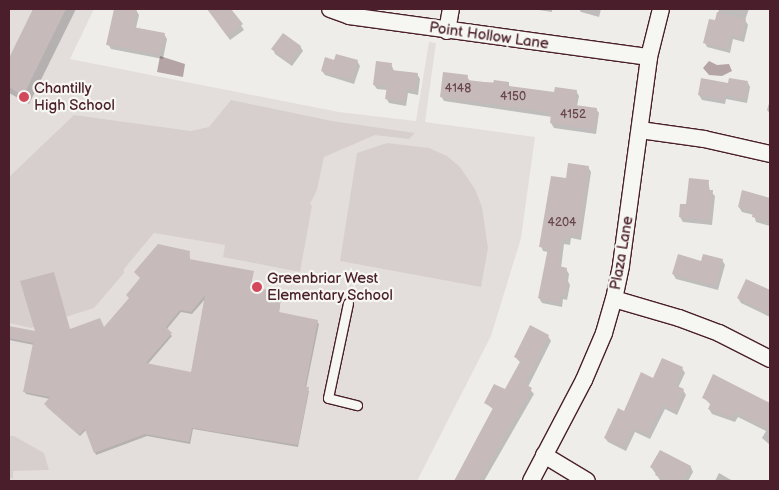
<!DOCTYPE html>
<html>
<head>
<meta charset="utf-8">
<style>
  body { margin:0 }
  #map { position:relative; width:779px; height:490px; overflow:hidden; background:#efedea; font-family:"Balsamiq Sans",sans-serif }
  div>[style] { position:absolute }
  .built>* { inset:0; background:#e3dedc }
  .green>* { inset:0; background:#d7cfce }
  .water>* { inset:0; background:#b4a4a5 }
  .shadow>* { inset:0; background:#0003 }
  .building>* { inset:0; background:#c6babb }
  .roads { filter:drop-shadow(1px 0 #4a1f2b) drop-shadow(-1px 0 #4a1f2b) drop-shadow(0 1px #4a1f2b) drop-shadow(0 -1px #4a1f2b) }
  .lane>* { height:9px; margin:-4.5px; padding:0 4.5px; transform-origin:4.5px; border-radius:4.5px; background:#f6f6f2 }
  .street>* { height:16px; margin:-8px; padding:0 8px; transform-origin:8px; border-radius:8px; background:#f6f6f2 }
  .dots>* { width:14px; height:14px; translate:-50% -50%; box-sizing:border-box; border:2px solid #f6f6f2; border-radius:50% }
  span { translate:-50% -50%; white-space:nowrap; text-align:center; line-height:1.15; -webkit-text-stroke:4.5px #f6f6f2; paint-order:stroke }
  .number-label { font-size:12px; color:#69464f }
  .number-label span { -webkit-text-stroke-width:0 }
  .street-label { font-size:15px; color:#4a1f2b }
  .poi-label { font-size:15px; color:#4a1f2b }
  .left { translate:0 -50%; text-align:left }
  .frame { position:absolute; inset:0; border:10px solid #4a1f2b; pointer-events:none }
</style>
</head>
<body>
<div id="map">
  <div class="built">
    <div style="clip-path:polygon(9px 9px,94px 9px,70px 59px,339px 112px,416px 121px,429px 42px,436px 43px,425px 122px,535px 137px,521px 238px,491px 336px,417px 481px,9px 481px)"></div>
  </div>
  <div class="green">
    <div style="clip-path:polygon(231px 100px,332px 121px,415px 133px,409px 139px,375px 135px,324px 157px,317px 190px,310px 204px,312px 206px,300px 272px,223px 257px,225px 245px,154px 233px,124px 269px,124px 273px,94px 308px,31px 328px,9px 323px,9px 177px,74px 115px,191px 131px,209px 127px)"></div>
    <div style="clip-path:polygon(387px 143px,429px 148px,447px 156px,460px 167px,475px 189px,482px 207px,488px 248px,481px 287px,340px 261px,357px 153px)"></div>
    <div style="clip-path:polygon(9px 436px,14px 436px,44px 453px,49px 470px,13px 471px,13px 478px,9px 479px)"></div>
  </div>
  <div class="water">
    <div style="clip-path:polygon(160px 56px,185px 64px,183px 77px,157px 72px)"></div>
    <div style="clip-path:polygon(709px 61px,717px 65px,729px 64px,732px 71px,722px 76px,709px 75px,703px 68px)"></div>
  </div>
  <div class="shadow">
    <div style="clip-path:polygon(34px 9px,76px 9px,29px 104px,9px 93px,9px 61px)"></div>
    <div style="clip-path:polygon(115px 9px,136px 10px,139px 15px,136px 28px,164px 34px,167px 39px,163px 59px,111px 49px,108px 44px)"></div>
    <div style="clip-path:polygon(208px 9px,230px 9px,244px 30px,230px 40px)"></div>
    <div style="clip-path:polygon(532px 9px,552px 9px,552px 12px)"></div>
    <div style="clip-path:polygon(579px 9px,601px 9px,599px 17px,581px 12px)"></div>
    <div style="clip-path:polygon(719px 9px,749px 9px,745px 20px,748px 25px,744px 42px,733px 39px,730px 53px,707px 47px,705px 43px,716px 21px)"></div>
    <div style="clip-path:polygon(300px 46px,303px 51px,292px 66px,275px 54px,273px 49px)"></div>
    <div style="clip-path:polygon(335px 61px,357px 61px,360px 66px,354px 84px,325px 75px,322px 71px)"></div>
    <div style="clip-path:polygon(391px 64px,394px 71px,417px 74px,420px 79px,418px 95px,408px 93px,406px 106px,389px 103px,386px 98px,387px 90px,377px 89px,374px 85px)"></div>
    <div style="clip-path:polygon(467px 76px,470px 82px,508px 83px,510px 87px,555px 93px,576px 91px,579px 96px,577px 106px,596px 109px,599px 113px,596px 134px,554px 128px,551px 123px,552px 117px,444px 101px,441px 96px)"></div>
    <div style="clip-path:polygon(748px 83px,750px 87px,747px 103px,726px 99px,725px 104px,702px 100px,699px 95px,729px 84px)"></div>
    <div style="clip-path:polygon(770px 100px,770px 114px,767px 110px)"></div>
    <div style="clip-path:polygon(588px 167px,591px 172px,581px 240px,571px 238px,570px 245px,564px 244px,561px 268px,566px 269px,569px 274px,568px 281px,570px 285px,567px 300px,563px 299px,562px 307px,542px 303px,539px 298px,548px 252px,543px 251px,541px 246px,567px 180px)"></div>
    <div style="clip-path:polygon(708px 181px,710px 191px,715px 196px,712px 225px,683px 222px,680px 217px,681px 205px,687px 205px)"></div>
    <div style="clip-path:polygon(743px 191px,770px 199px,770px 226px,756px 222px,754px 215px,742px 212px,739px 207px)"></div>
    <div style="clip-path:polygon(evenodd,189px 252px,190px 260px,253px 272px,251px 288px,281px 294px,279px 313px,317px 322px,319px 324px,306px 388px,309px 391px,298px 447px,193px 429px,190px 444px,147px 436px,96px 455px,86px 430px,80px 436px,47px 407px,50px 399px,26px 394px,25px 392px,34px 345px,9px 340px,9px 327px,37px 333px,104px 329px,189px 252px,206px 298px,192px 373px,147px 365px,172px 336px,166px 330px,181px 312px,192px 314px,206px 298px)"></div>
    <div style="clip-path:polygon(722px 260px,725px 265px,718px 290px,676px 279px,673px 274px,702px 262px)"></div>
    <div style="clip-path:polygon(747px 280px,770px 291px,770px 317px,741px 303px,738px 298px)"></div>
    <div style="clip-path:polygon(548px 336px,551px 341px,528px 387px,534px 394px,484px 481px,456px 481px,494px 410px,486px 403px,506px 391px,521px 363px,515px 357px)"></div>
    <div style="clip-path:polygon(682px 368px,685px 373px,678px 388px,683px 390px,686px 395px,677px 415px,665px 409px,650px 439px,635px 432px,626px 451px,608px 442px,605px 438px,654px 379px)"></div>
    <div style="clip-path:polygon(714px 375px,770px 405px,770px 445px,762px 438px,766px 431px,738px 417px,735px 422px,712px 414px,709px 409px,711px 405px,703px 397px)"></div>
    <div style="clip-path:polygon(661px 451px,691px 467px,693px 472px,688px 481px,660px 480px,651px 467px)"></div>
    <div style="clip-path:polygon(719px 473px,731px 480px,732px 481px,715px 481px)"></div>
  </div>
  <div class="building">
    <div style="clip-path:polygon(33px 9px,66px 9px,23px 96px,9px 87px,9px 58px)"></div>
    <div style="clip-path:polygon(114px 9px,137px 9px,133px 27px,165px 33px,160px 55px,106px 45px)"></div>
    <div style="clip-path:polygon(207px 9px,231px 9px,243px 24px,227px 36px)"></div>
    <div style="clip-path:polygon(717px 12px,746px 19px,741px 38px,731px 35px,727px 49px,703px 43px,709px 19px,715px 20px)"></div>
    <div style="clip-path:polygon(283px 33px,301px 46px,290px 62px,271px 49px)"></div>
    <div style="clip-path:polygon(336px 54px,358px 60px,352px 80px,321px 71px,325px 57px,334px 60px)"></div>
    <div style="clip-path:polygon(376px 61px,392px 63px,391px 70px,418px 73px,415px 90px,406px 89px,404px 101px,385px 99px,387px 86px,373px 85px)"></div>
    <div style="clip-path:polygon(443px 72px,468px 75px,467px 80px,493px 83px,494px 80px,509px 82px,509px 86px,554px 92px,555px 87px,577px 90px,575px 105px,597px 108px,594px 130px,550px 123px,551px 113px,440px 97px)"></div>
    <div style="clip-path:polygon(701px 78px,728px 83px,729px 78px,748px 81px,745px 99px,724px 95px,723px 100px,698px 95px)"></div>
    <div style="clip-path:polygon(568px 163px,589px 166px,579px 236px,569px 234px,568px 241px,562px 240px,559px 266px,567px 268px,565px 279px,568px 280px,565px 296px,561px 295px,560px 303px,538px 298px,548px 248px,539px 247px,551px 176px,566px 178px)"></div>
    <div style="clip-path:polygon(689px 178px,709px 180px,708px 190px,713px 190px,710px 221px,679px 217px,680px 204px,686px 204px)"></div>
    <div style="clip-path:polygon(742px 190px,770px 198px,768px 222px,752px 217px,753px 212px,738px 207px)"></div>
    <div style="clip-path:polygon(evenodd,158px 244px,190px 251px,189px 259px,254px 271px,250px 287px,282px 292px,279px 312px,318px 320px,305px 387px,309px 387px,298px 445px,192px 428px,189px 442px,145px 434px,94px 453px,85px 429px,79px 435px,44px 404px,50px 397px,23px 392px,33px 343px,9px 338px,9px 326px,35px 331px,20px 281px,54px 272px,70px 329px,100px 318px,104px 327px,129px 298px,126px 295px,140px 278px,134px 272px,158px 244px,205px 295px,191px 372px,146px 363px,172px 333px,166px 327px,180px 310px,191px 312px,205px 295px)"></div>
    <div style="clip-path:polygon(678px 254px,701px 261px,703px 254px,723px 259px,716px 286px,672px 274px)"></div>
    <div style="clip-path:polygon(746px 279px,770px 290px,770px 314px,737px 298px)"></div>
    <div style="clip-path:polygon(530px 325px,549px 335px,525px 384px,532px 388px,480px 481px,454px 481px,493px 408px,484px 403px,494px 384px,505px 389px,521px 360px,514px 357px)"></div>
    <div style="clip-path:polygon(662px 358px,683px 367px,675px 385px,684px 389px,675px 411px,662px 405px,648px 435px,633px 428px,623px 447px,604px 438px,618px 408px,624px 411px,641px 372px,653px 378px)"></div>
    <div style="clip-path:polygon(713px 374px,770px 403px,770px 430px,735px 413px,733px 418px,708px 409px,711px 402px,702px 398px)"></div>
    <div style="clip-path:polygon(660px 450px,691px 466px,683px 481px,667px 481px,655px 475px,657px 472px,650px 467px)"></div>
  </div>
  <div class="roads">
    <div class="lane">
      <div style="left:348px;top:303px;width:97px;rotate:101.9deg"></div>
      <div style="left:328px;top:398px;width:30px;rotate:14deg"></div>
    </div>
    <div class="street">
      <div style="left:330px;top:9px;width:20px;rotate:20deg"></div>
      <div style="left:349px;top:16px;width:303px;rotate:7.8deg"></div>
      <div style="left:447px;top:31px;width:22px;rotate:-80deg"></div>
      <div style="left:640px;top:130px;width:65px;rotate:8deg"></div>
      <div style="left:704px;top:139px;width:68px;rotate:12.8deg"></div>
      <div style="left:614px;top:299px;width:68px;rotate:16.3deg"></div>
      <div style="left:679px;top:318px;width:43px;rotate:20.6deg"></div>
      <div style="left:719px;top:333px;width:57px;rotate:27deg"></div>
      <div style="left:544px;top:455px;width:50px;rotate:31.2deg"></div>
      <div style="left:531px;top:481px;width:114px;rotate:-62.3deg"></div>
      <div style="left:584px;top:380px;width:51px;rotate:-66.9deg"></div>
      <div style="left:604px;top:333px;width:35px;rotate:-74deg"></div>
      <div style="left:614px;top:299px;width:35px;rotate:-78deg"></div>
      <div style="left:621px;top:265px;width:210px;rotate:-82.3deg"></div>
      <div style="left:649px;top:57px;width:49px;rotate:-76deg"></div>
    </div>
  </div>
  <div class="dots">
    <div style="left:24px;top:97px;background:#d1495b"></div>
    <div style="left:257px;top:287px;background:#d1495b"></div>
  </div>
  <div class="number-label">
    <span style="left:458px;top:89px">4148</span>
    <span style="left:513px;top:97px">4150</span>
    <span style="left:573px;top:115px">4152</span>
    <span style="left:562px;top:223px">4204</span>
  </div>
  <div class="street-label">
    <span style="left:489px;top:36px;rotate:8deg">Point Hollow Lane</span>
    <span style="left:622px;top:253px;rotate:-80deg">Plaza Lane</span>
  </div>
  <div class="poi-label">
    <span class="left" style="left:34px;top:97px">Chantilly<br>High School</span>
    <span class="left" style="left:267px;top:287px">Greenbriar West<br>Elementary School</span>
  </div>
  <div class="frame"></div>
</div>
</body>
</html>
